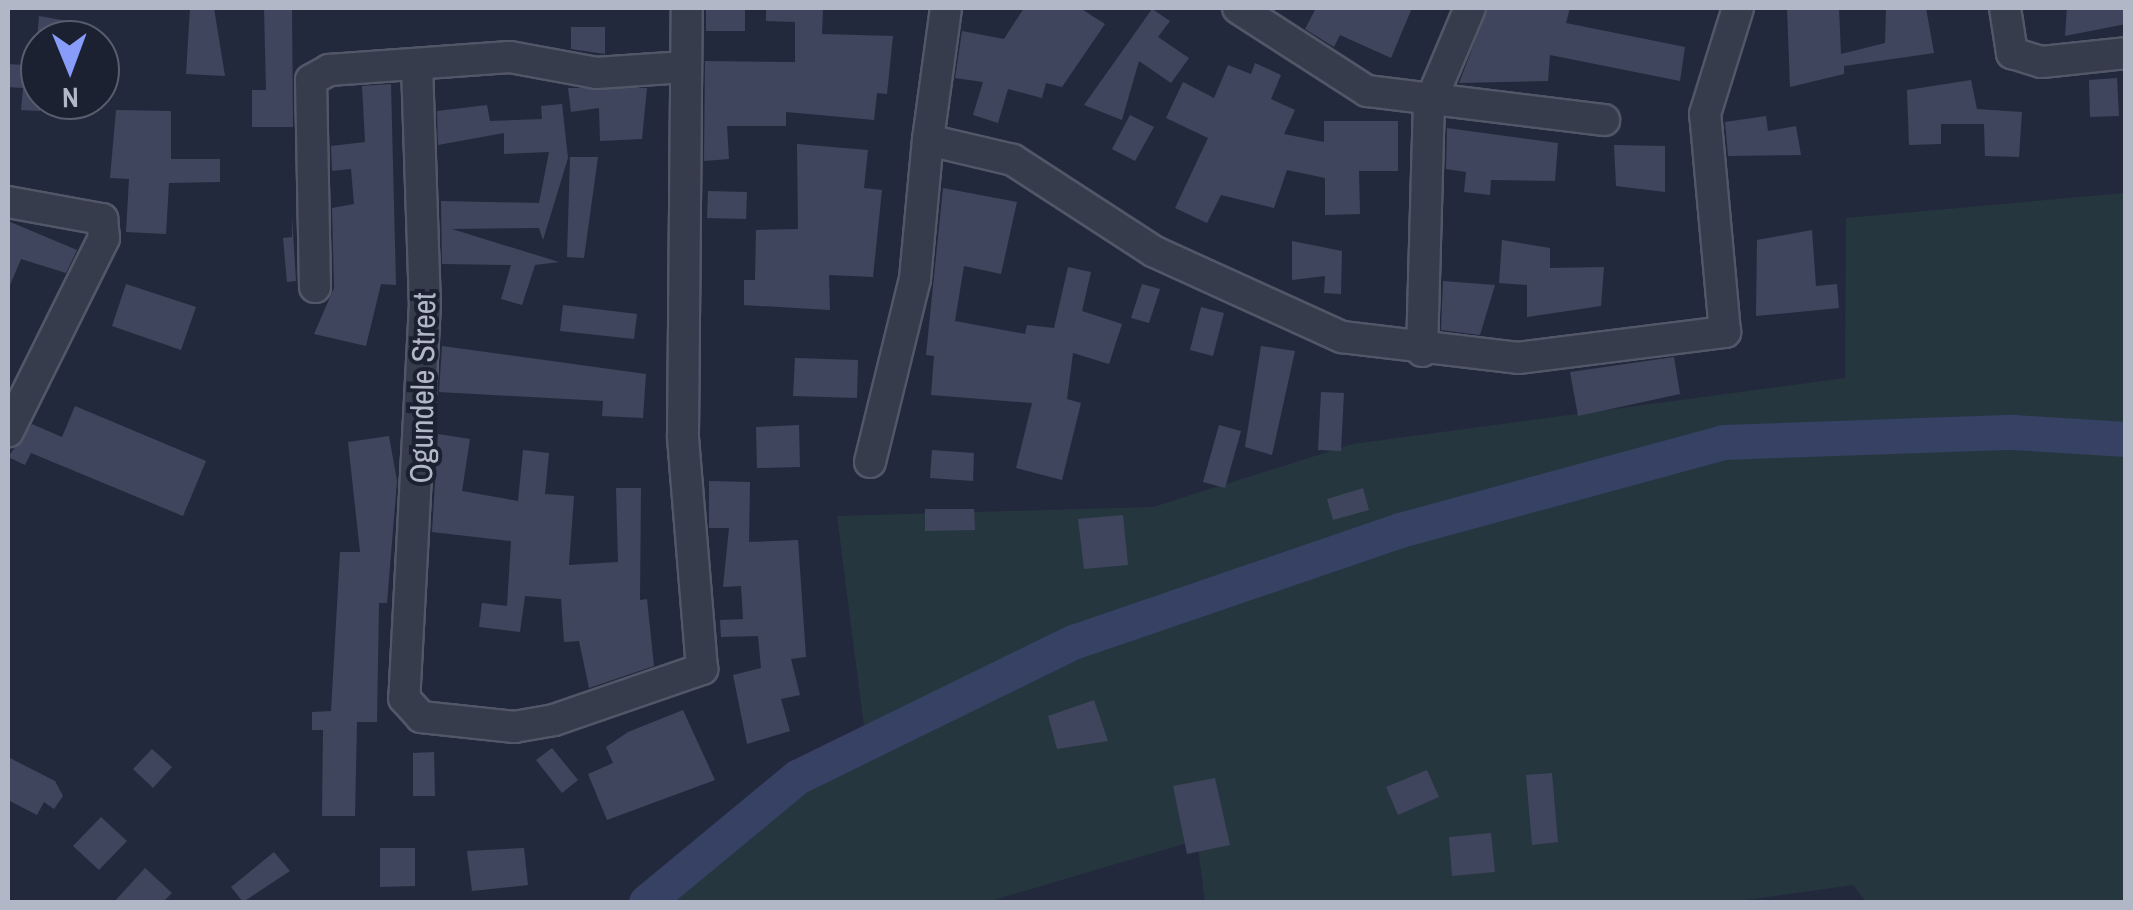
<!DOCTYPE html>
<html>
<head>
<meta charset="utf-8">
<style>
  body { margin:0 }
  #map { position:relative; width:2133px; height:910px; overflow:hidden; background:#23293d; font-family:"Archivo Narrow",sans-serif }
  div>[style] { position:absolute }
  .green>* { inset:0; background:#25363e }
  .river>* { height:35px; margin:-17.5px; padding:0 17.5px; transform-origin:17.5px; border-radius:17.5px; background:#364164 }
  .building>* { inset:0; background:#3f455d }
  .roads { filter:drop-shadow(2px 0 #525768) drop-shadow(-2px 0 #525768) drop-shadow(0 2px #525768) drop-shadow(0 -2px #525768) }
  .minor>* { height:30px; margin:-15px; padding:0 15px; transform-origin:15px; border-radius:15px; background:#373c4d }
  span { translate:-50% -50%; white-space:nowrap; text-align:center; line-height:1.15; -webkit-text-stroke:8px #1c2132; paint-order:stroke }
  .street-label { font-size:32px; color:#b2b7c8 }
  .frame { position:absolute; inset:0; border:10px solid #b2b7c8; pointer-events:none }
  .north { position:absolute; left:20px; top:20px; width:100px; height:100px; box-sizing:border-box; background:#1c2132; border:2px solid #585d6e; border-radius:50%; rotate:179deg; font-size:28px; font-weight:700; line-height:40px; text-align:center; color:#b2b7c8 }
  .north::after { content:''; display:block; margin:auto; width:35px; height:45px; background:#879df9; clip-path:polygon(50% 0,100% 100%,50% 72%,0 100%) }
</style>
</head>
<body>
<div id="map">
  <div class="green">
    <div style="clip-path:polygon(2125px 193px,2125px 902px,1866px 902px,1853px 885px,1732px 902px,1205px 902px,1197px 840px,987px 902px,628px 902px,866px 742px,837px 516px,1153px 507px,1353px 444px,1845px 378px,1846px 218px)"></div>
  </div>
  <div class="river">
    <div style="left:646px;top:902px;width:196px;rotate:-39.6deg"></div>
    <div style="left:797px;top:777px;width:307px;rotate:-26.1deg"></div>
    <div style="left:1073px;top:642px;width:346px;rotate:-18.9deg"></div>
    <div style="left:1400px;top:530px;width:335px;rotate:-15.2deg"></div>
    <div style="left:1723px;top:442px;width:291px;rotate:-2deg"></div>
    <div style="left:2014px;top:432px;width:112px;rotate:3.6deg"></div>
  </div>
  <div class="building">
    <div style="clip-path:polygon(190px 8px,214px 8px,225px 76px,186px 74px)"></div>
    <div style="clip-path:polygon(264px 8px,292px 8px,293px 127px,252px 127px,252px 90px,266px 90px)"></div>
    <div style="clip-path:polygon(706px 8px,745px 8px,745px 31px,706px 31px)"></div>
    <div style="clip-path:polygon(766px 8px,823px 8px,822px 34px,893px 36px,887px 94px,877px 93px,874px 120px,786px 112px,786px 126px,727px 126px,729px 159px,704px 161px,705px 61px,795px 62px,795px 22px,766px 21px)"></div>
    <div style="clip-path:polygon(1024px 8px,1080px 8px,1105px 24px,1062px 87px,1046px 83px,1042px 98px,1008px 89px,998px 123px,973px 115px,983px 82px,955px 78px,962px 31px,1004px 39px)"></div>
    <div style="clip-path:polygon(1316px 8px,1412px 8px,1391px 58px,1340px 35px,1334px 47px,1305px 29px)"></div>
    <div style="clip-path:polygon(1488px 8px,1570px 8px,1566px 23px,1685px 47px,1680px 81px,1550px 55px,1548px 81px,1459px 83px)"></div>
    <div style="clip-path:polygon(1787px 8px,1839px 8px,1841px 54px,1885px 43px,1886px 8px,1926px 8px,1934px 53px,1844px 66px,1844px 74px,1790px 87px)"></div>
    <div style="clip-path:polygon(2067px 8px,2126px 8px,2126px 24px,2065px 36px)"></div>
    <div style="clip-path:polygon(1152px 9px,1170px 21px,1158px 37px,1189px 58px,1171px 83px,1139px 61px,1122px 120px,1084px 105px)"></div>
    <div style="clip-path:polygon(39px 16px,73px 22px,71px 40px,37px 40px)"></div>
    <div style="clip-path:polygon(571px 27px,605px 27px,605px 54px,571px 49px)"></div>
    <div style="clip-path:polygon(1255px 63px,1281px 75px,1271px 99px,1295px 110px,1284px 134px,1324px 142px,1324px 121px,1398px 121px,1398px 171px,1359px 171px,1360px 214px,1325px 215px,1325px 178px,1287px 170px,1274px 208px,1221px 195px,1207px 223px,1175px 208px,1208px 138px,1166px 118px,1183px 82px,1214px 98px,1228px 65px,1251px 74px)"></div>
    <div style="clip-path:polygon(8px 64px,40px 66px,40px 111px,21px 110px,23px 88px,8px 87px)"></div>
    <div style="clip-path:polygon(2117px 78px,2119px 116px,2090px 117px,2089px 80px)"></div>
    <div style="clip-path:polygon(1971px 80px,1977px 109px,2022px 112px,2019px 157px,1985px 156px,1984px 124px,1941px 124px,1941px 144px,1909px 145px,1907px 90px)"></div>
    <div style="clip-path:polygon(391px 84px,396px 285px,381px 284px,366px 346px,314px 334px,334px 288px,332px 208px,354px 204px,351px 169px,332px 171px,331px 146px,365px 142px,362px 86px)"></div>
    <div style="clip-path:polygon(568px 88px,647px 88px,642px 139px,600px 141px,599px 108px,571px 112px)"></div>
    <div style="clip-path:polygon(562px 104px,568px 158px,543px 240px,539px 228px,452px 229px,559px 262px,535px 265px,522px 305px,501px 299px,511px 265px,442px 264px,441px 201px,539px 203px,549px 152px,504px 154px,504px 133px,438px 145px,437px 111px,487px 105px,490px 121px,542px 119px,541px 106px)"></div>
    <div style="clip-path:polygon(116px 110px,171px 111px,171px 159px,220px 159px,220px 182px,169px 183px,166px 234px,126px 232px,129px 179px,110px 178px)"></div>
    <div style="clip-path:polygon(1130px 115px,1154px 127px,1135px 161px,1112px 149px)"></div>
    <div style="clip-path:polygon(1766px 116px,1768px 131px,1796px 126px,1801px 155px,1728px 156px,1725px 122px)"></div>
    <div style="clip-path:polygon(1447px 128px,1558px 143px,1555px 181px,1491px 180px,1490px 195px,1464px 192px,1466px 172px,1446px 169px)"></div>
    <div style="clip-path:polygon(797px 144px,868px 150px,864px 188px,882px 190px,873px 277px,829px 275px,830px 310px,744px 305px,744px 280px,755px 280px,756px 230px,798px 229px)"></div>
    <div style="clip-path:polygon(1614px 145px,1665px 146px,1665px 192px,1616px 186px)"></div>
    <div style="clip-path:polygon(570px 157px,598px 157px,584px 258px,567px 257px)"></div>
    <div style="clip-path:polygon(943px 188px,1017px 202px,1001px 274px,964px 266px,955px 321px,1025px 334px,1027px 325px,1054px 328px,1068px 267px,1091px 272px,1082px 311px,1122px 324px,1109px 364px,1073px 353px,1067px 399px,1081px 403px,1062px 480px,1016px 468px,1032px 403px,931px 395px,934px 356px,926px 355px)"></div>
    <div style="clip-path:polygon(708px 191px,747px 192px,746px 219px,707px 218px)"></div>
    <div style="clip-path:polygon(292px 216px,296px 281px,287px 282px,283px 238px,292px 237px)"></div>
    <div style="clip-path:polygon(8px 221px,77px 250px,66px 273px,21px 259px,8px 290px)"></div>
    <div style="clip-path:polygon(1812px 230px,1816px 286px,1837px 284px,1839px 308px,1756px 316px,1757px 240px)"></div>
    <div style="clip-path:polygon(1502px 240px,1550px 248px,1550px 268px,1604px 267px,1601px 306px,1527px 317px,1527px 285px,1499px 283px)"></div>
    <div style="clip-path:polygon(1292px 241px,1342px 251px,1341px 294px,1324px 293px,1325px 276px,1292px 280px)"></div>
    <div style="clip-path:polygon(1443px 281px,1495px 285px,1480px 335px,1441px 330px)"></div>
    <div style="clip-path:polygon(126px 284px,196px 307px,181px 350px,112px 326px)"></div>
    <div style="clip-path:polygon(1142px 284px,1160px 289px,1149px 323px,1131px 318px)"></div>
    <div style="clip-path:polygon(563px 305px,637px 314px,634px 339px,560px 331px)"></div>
    <div style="clip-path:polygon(1201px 307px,1224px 313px,1213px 356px,1190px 350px)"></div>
    <div style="clip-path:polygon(442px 346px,646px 374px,643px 418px,602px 416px,603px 401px,439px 392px)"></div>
    <div style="clip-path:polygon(1261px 346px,1295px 351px,1272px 455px,1245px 447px)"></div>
    <div style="clip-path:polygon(1674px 357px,1680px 394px,1578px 416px,1570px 372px)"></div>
    <div style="clip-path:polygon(795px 358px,858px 360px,857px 398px,793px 396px)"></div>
    <div style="clip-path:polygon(1321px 392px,1344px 393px,1341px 451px,1318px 450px)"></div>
    <div style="clip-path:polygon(75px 406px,206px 461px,183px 516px,31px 453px,25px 465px,8px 457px,32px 424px,62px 437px)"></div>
    <div style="clip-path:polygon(799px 425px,800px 467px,757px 468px,756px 427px)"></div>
    <div style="clip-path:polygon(1219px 425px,1241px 431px,1225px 488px,1203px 482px)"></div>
    <div style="clip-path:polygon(438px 434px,470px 439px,462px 491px,518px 501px,523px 450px,549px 453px,545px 494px,574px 496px,569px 565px,618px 562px,616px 488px,641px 488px,640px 600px,647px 599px,654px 666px,589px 688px,579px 641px,564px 642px,561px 599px,525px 596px,520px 632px,479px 627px,482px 603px,507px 606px,511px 541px,432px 532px)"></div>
    <div style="clip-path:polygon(389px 436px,397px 481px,387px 603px,379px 603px,377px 722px,357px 722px,355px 816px,322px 816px,323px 730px,312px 730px,312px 712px,331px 711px,340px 552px,360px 552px,348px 442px)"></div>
    <div style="clip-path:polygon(932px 450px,974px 453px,973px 481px,930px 478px)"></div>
    <div style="clip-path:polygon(709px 481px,750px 482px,749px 542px,798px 540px,806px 657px,791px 659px,800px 695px,781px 699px,790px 731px,747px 744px,733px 675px,761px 668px,758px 636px,721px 637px,720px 620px,743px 619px,741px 586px,723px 587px,729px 528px,709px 528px)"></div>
    <div style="clip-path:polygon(1363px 488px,1369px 510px,1333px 520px,1327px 499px)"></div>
    <div style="clip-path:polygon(925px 509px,974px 509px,975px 530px,925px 531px)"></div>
    <div style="clip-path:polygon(1123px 515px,1128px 565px,1084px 569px,1078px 519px)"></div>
    <div style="clip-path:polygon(1094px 700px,1108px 741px,1057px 749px,1048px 716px)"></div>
    <div style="clip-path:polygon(683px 710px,715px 780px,607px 820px,588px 774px,613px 763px,606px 747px,628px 732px)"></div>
    <div style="clip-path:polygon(552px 748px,578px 780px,562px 793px,536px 760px)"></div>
    <div style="clip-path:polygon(152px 749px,172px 767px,153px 788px,133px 769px)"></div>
    <div style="clip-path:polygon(434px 752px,435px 796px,413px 796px,413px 753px)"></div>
    <div style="clip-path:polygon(8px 757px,55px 781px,63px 796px,54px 809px,44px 802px,37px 815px,8px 800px)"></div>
    <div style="clip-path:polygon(1427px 770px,1439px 797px,1398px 815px,1386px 787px)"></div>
    <div style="clip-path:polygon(1552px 773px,1558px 842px,1532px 845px,1526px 775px)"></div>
    <div style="clip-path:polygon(1215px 778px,1230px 845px,1187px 854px,1173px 786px)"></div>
    <div style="clip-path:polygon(101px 817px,127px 841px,99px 870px,73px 846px)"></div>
    <div style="clip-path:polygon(1491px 833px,1495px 872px,1452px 876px,1449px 837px)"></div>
    <div style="clip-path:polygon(380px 848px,415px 848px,415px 886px,380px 887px)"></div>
    <div style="clip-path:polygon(524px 848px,528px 885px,472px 891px,467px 851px)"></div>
    <div style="clip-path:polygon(274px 852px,290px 871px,243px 902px,231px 887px)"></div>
    <div style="clip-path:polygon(145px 868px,172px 893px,163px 902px,114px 902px)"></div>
  </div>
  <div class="roads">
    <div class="minor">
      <div style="left:946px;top:8px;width:133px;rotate:97.8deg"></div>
      <div style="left:928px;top:140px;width:87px;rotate:13.2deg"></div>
      <div style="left:1013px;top:160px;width:167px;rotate:33deg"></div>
      <div style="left:1153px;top:251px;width:208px;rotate:24.5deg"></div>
      <div style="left:1342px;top:337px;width:177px;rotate:6.8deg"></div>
      <div style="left:1518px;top:358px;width:209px;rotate:-7.2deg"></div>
      <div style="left:1725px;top:332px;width:219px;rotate:-95.2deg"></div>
      <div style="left:1705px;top:114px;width:111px;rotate:-72.7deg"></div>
      <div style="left:1238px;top:8px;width:153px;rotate:32.8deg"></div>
      <div style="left:1367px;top:91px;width:239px;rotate:7deg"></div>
      <div style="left:2005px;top:8px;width:46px;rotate:81.2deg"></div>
      <div style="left:2012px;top:53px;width:31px;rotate:17deg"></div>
      <div style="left:2042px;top:62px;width:84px;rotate:-6.1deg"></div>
      <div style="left:417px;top:66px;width:237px;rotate:88.1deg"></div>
      <div style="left:425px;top:303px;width:396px;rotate:93deg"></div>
      <div style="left:404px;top:698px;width:25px;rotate:48deg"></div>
      <div style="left:421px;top:717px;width:94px;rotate:6.1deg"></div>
      <div style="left:514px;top:727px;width:41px;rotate:-9.9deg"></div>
      <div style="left:554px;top:720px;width:157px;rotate:-19deg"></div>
      <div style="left:702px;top:669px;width:234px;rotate:-94.7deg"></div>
      <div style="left:683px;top:436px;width:428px;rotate:-89.5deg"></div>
      <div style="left:8px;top:202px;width:96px;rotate:10.3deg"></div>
      <div style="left:102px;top:219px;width:19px;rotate:84deg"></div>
      <div style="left:104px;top:238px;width:216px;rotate:116.4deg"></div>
      <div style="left:315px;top:287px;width:207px;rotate:-91.1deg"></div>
      <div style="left:311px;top:80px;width:21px;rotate:-29deg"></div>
      <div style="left:329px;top:70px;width:181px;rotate:-4.1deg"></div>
      <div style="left:510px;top:57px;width:87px;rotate:10.5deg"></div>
      <div style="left:596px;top:73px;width:89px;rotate:-3.9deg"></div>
      <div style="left:1422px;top:351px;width:246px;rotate:-88.4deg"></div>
      <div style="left:1429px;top:105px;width:105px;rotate:-67.1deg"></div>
      <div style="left:870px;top:462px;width:188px;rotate:-76.2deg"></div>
      <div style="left:915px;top:279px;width:140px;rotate:-84.7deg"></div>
    </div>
  </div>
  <div class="street-label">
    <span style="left:423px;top:388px;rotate:-89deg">Ogundele Street</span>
  </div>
  <div class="frame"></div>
  <div class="north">N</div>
</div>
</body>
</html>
